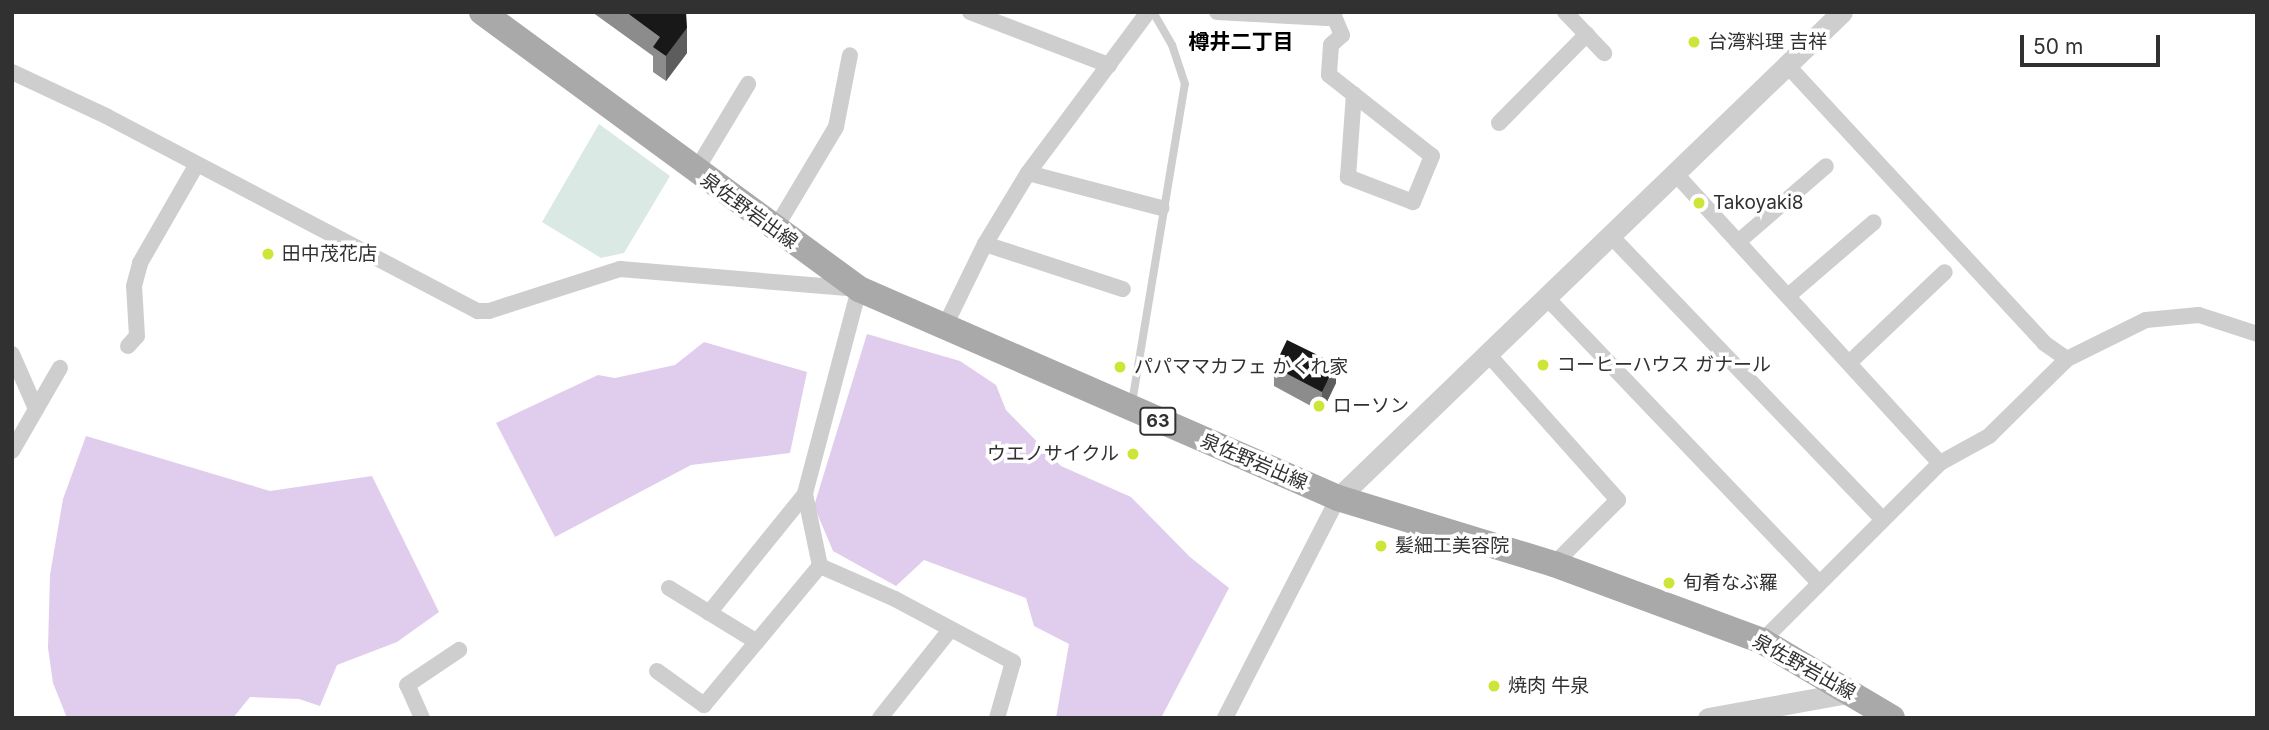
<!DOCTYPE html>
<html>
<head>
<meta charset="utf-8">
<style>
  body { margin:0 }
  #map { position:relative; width:2269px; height:730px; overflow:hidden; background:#fff; font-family:Inter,"Noto Sans JP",sans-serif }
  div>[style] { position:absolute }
  .green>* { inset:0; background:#dae9e4 }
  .water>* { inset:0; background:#e0cded }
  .service>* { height:8px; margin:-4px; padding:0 4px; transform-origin:4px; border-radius:4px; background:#cecece }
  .minor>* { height:16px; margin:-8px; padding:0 8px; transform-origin:8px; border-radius:8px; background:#cecece }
  .tertiary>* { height:21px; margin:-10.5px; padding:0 10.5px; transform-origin:10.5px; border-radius:10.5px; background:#cecece }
  .primary>* { height:26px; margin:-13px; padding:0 13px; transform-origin:13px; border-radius:13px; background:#a9a9a9 }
  .wall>* { inset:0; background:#8c8c8c }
  .shaded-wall>* { inset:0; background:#5d5d5d }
  .building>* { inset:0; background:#181818 }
  .dots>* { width:19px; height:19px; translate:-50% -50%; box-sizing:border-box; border:4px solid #fff; border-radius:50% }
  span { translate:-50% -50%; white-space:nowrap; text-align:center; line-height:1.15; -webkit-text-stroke:7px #fff; paint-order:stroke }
  .shield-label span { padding:2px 5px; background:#fff; border:2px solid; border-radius:5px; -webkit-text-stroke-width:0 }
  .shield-label { font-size:18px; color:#313131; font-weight:700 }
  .poi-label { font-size:19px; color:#313131 }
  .left { translate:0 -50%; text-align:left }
  .right { translate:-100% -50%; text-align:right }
  .street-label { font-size:19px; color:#313131 }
  .neighbourhood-label { font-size:21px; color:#000; font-weight:700 }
  .frame { position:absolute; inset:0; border:14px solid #313131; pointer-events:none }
  .scale { position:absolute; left:2020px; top:35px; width:140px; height:32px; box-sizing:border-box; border:4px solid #313131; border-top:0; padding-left:9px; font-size:21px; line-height:24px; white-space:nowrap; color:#313131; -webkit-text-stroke:5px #fff; paint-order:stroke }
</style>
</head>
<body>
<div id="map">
  <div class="green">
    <div style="clip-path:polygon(599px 124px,670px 176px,624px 253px,601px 258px,542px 222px)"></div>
  </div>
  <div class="water">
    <div style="clip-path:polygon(867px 334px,960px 361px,996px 385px,1006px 410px,1061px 466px,1131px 497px,1190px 557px,1229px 588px,1161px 718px,1056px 718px,1069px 644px,1034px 626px,1026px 598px,924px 560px,896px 586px,833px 551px,814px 506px)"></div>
    <div style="clip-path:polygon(704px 342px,807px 372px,790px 453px,691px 465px,555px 537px,496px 423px,598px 375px,615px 378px,675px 365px)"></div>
    <div style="clip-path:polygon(86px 436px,270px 491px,372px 476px,439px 612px,397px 642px,337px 665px,320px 706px,299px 699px,250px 697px,233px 718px,67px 718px,53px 683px,48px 648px,50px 575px,63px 499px)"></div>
  </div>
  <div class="service">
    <div style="left:1132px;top:403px;width:323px;rotate:-80.6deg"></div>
    <div style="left:1185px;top:84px;width:41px;rotate:-108.4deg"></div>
    <div style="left:1172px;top:45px;width:38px;rotate:-120deg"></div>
  </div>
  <div class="minor">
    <div style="left:970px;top:12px;width:149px;rotate:20.9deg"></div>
    <div style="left:1217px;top:12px;width:110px;rotate:3.1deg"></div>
    <div style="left:1327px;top:18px;width:10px;rotate:-37deg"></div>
    <div style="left:1565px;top:12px;width:57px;rotate:46.4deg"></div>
    <div style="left:1333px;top:14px;width:23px;rotate:67deg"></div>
    <div style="left:1342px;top:35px;width:15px;rotate:138deg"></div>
    <div style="left:1331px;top:45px;width:30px;rotate:94deg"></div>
    <div style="left:1329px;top:75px;width:131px;rotate:38.2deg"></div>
    <div style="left:1432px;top:156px;width:50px;rotate:112.4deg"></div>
    <div style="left:1413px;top:202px;width:70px;rotate:-159deg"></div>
    <div style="left:1348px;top:177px;width:83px;rotate:-85.9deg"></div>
    <div style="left:1787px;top:65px;width:379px;rotate:47.2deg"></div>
    <div style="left:2044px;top:343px;width:28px;rotate:35deg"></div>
    <div style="left:12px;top:72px;width:104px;rotate:25.1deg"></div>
    <div style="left:106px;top:116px;width:420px;rotate:27.7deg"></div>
    <div style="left:478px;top:311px;width:11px"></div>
    <div style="left:489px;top:311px;width:138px;rotate:-17.8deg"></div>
    <div style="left:620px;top:269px;width:240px;rotate:4.8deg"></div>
    <div style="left:859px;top:289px;width:212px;rotate:104.8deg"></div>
    <div style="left:805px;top:494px;width:74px;rotate:78.2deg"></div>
    <div style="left:820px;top:566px;width:82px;rotate:23.7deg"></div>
    <div style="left:895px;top:599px;width:134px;rotate:28.1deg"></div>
    <div style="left:1013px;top:662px;width:58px;rotate:105.9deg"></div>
    <div style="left:1499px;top:123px;width:125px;rotate:-45.3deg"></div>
    <div style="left:695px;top:172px;width:103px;rotate:-58.9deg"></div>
    <div style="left:1674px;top:172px;width:394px;rotate:47.6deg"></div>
    <div style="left:1028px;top:173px;width:138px;rotate:14.7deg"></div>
    <div style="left:775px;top:229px;width:119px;rotate:-59.1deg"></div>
    <div style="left:836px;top:127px;width:73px;rotate:-79deg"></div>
    <div style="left:1610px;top:235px;width:392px;rotate:46.2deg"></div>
    <div style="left:1738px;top:242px;width:116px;rotate:-40.8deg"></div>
    <div style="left:985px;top:244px;width:145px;rotate:18.1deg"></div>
    <div style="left:1788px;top:296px;width:113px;rotate:-40.7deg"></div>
    <div style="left:1546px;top:297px;width:394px;rotate:46.3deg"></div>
    <div style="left:943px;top:330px;width:96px;rotate:-64deg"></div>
    <div style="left:985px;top:244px;width:83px;rotate:-58.8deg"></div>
    <div style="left:1028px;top:173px;width:201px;rotate:-53.3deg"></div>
    <div style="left:128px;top:346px;width:13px;rotate:-48deg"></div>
    <div style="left:137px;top:336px;width:50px;rotate:-93.4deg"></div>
    <div style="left:134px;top:286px;width:24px;rotate:-75deg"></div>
    <div style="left:140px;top:263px;width:114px;rotate:-60.1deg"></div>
    <div style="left:1487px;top:353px;width:197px;rotate:48.3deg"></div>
    <div style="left:1618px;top:500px;width:91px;rotate:135deg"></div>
    <div style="left:12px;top:354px;width:60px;rotate:66.4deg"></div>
    <div style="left:1849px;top:363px;width:132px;rotate:-43.5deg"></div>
    <div style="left:12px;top:451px;width:96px;rotate:-60deg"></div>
    <div style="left:669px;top:588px;width:103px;rotate:31.5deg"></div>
    <div style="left:709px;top:613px;width:153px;rotate:-51.1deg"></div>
    <div style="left:1762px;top:641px;width:252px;rotate:-45deg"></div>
    <div style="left:1940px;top:463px;width:56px;rotate:-28.9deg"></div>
    <div style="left:1989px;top:436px;width:110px;rotate:-44.6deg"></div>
    <div style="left:2067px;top:359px;width:88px;rotate:-26.3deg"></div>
    <div style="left:2146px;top:320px;width:53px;rotate:-5.4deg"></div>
    <div style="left:2199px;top:315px;width:61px;rotate:18.1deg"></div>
    <div style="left:657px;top:671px;width:58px;rotate:35.9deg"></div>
    <div style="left:704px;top:705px;width:181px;rotate:-50.2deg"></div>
    <div style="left:422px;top:718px;width:36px;rotate:-114deg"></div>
    <div style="left:407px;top:685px;width:63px;rotate:-33.9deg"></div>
    <div style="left:880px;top:718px;width:112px;rotate:-51.5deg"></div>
    <div style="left:1225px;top:718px;width:247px;rotate:-62.8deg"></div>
  </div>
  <div class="tertiary">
    <div style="left:1338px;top:498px;width:700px;rotate:-43.96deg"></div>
    <div style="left:1708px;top:718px;width:146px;rotate:-10.2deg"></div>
  </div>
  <div class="primary">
    <div style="left:482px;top:12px;width:468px;rotate:36.3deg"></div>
    <div style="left:859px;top:289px;width:523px;rotate:23.57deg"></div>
    <div style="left:1338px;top:498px;width:226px;rotate:17deg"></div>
    <div style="left:1554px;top:564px;width:222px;rotate:20.3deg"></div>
    <div style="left:1762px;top:641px;width:151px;rotate:30.6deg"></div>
  </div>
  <div class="wall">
    <div style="clip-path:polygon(592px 12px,686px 12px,687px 53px,666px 81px,653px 72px,653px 56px)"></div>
    <div style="clip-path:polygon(1274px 367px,1336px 383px,1322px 412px,1274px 386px)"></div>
  </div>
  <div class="shaded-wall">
    <div style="clip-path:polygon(687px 28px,687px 53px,666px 81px,666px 56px)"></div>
    <div style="clip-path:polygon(1336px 364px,1336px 383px,1322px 412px,1322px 392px)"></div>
  </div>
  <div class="building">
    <div style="clip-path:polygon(626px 12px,686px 12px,687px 28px,666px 56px,653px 47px,660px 37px)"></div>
    <div style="clip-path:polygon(1287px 340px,1336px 364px,1322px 392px,1274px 367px)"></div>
  </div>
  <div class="dots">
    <div style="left:1694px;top:42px;background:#cde537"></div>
    <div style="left:1699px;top:203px;background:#cde537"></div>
    <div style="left:268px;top:254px;background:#cde537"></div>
    <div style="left:1543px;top:365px;background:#cde537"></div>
    <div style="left:1120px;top:367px;background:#cde537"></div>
    <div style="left:1319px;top:406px;background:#cde537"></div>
    <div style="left:1133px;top:454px;background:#cde537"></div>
    <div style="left:1381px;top:546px;background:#cde537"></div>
    <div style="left:1669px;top:583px;background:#cde537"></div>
    <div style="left:1494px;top:686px;background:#cde537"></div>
  </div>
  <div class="shield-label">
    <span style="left:1158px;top:421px">63</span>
  </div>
  <div class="poi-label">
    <span class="left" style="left:1708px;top:42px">台湾料理 吉祥</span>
    <span class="left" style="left:1713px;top:203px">Takoyaki8</span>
    <span class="left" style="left:282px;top:254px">田中茂花店</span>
    <span class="left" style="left:1557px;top:365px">コーヒーハウス ガナール</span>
    <span class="left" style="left:1134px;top:367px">パパママカフェ かくれ家</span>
    <span class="left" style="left:1333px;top:406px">ローソン</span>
    <span class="right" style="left:1119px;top:454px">ウエノサイクル</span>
    <span class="left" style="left:1395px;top:546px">髪細工美容院</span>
    <span class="left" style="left:1683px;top:583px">旬肴なぶ羅</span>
    <span class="left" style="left:1508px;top:686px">焼肉 牛泉</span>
  </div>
  <div class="street-label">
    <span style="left:749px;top:211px;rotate:36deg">泉佐野岩出線</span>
    <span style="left:1254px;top:462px;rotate:23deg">泉佐野岩出線</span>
    <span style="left:1804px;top:667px;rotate:29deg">泉佐野岩出線</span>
  </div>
  <div class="neighbourhood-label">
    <span style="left:1241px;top:42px">樽井二丁目</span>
  </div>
  <div class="frame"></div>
  <div class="scale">50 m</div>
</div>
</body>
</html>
